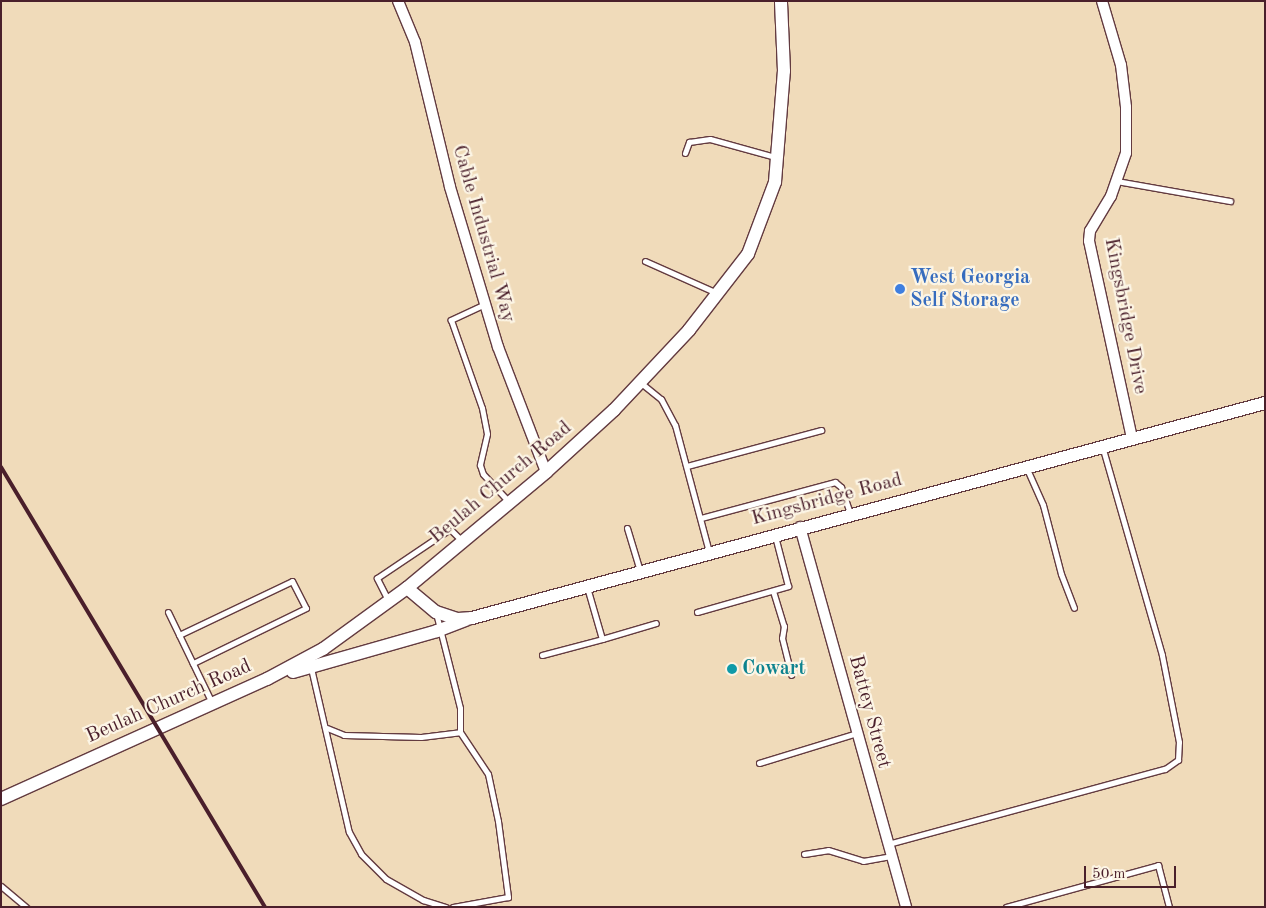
<!DOCTYPE html>
<html>
<head>
<meta charset="utf-8">
<style>
  body { margin:0 }
  #map { position:relative; width:1266px; height:908px; overflow:hidden; background:#f0dbba; font-family:"Old Standard TT",serif }
  div>[style] { position:absolute }
  .roads { filter:drop-shadow(1px 0 #633b40) drop-shadow(-1px 0 #633b40) drop-shadow(0 1px #633b40) drop-shadow(0 -1px #633b40) }
  .service>* { height:5px; margin:-2.5px; padding:0 2.5px; transform-origin:2.5px; border-radius:2.5px; background:#fff }
  .minor>* { height:10px; margin:-5px; padding:0 5px; transform-origin:5px; border-radius:5px; background:#fff }
  .tertiary>* { height:12px; margin:-6px; padding:0 6px; transform-origin:6px; border-radius:6px; background:#fff }
  .rail>* { height:4px; margin:-2px; padding:0 2px; transform-origin:2px; border-radius:2px; background:#4a1f2b }
  .dots>* { width:14px; height:14px; translate:-50% -50%; box-sizing:border-box; border:2px solid #fcf5e5; border-radius:50% }
  span { translate:-50% -50%; white-space:nowrap; text-align:center; line-height:1.15; -webkit-text-stroke:4.5px #fcf5e5; paint-order:stroke }
  .street-label { font-size:20px; color:#4a1f2b }
  .shop-label { font-size:20px; color:#366cbe; font-weight:700 }
  .left { translate:0 -50%; text-align:left }
  .culture-label { font-size:20px; color:#0d838f; font-weight:700 }
  .frame { position:absolute; inset:0; border:2px solid #4a1f2b; pointer-events:none }
  .scale { position:absolute; left:1084px; top:866px; width:92px; height:22px; box-sizing:border-box; border:2px solid #4a1f2b; border-top:0; padding-left:6px; font-size:15px; line-height:18px; white-space:nowrap; color:#4a1f2b; -webkit-text-stroke:4px #fcf5e5; paint-order:stroke }
</style>
</head>
<body>
<div id="map">
  <div class="roads">
    <div class="service">
      <div style="left:685px;top:153px;width:12px;rotate:-70deg"></div>
      <div style="left:689px;top:142px;width:21px;rotate:-8deg"></div>
      <div style="left:710px;top:139px;width:67px;rotate:15.5deg"></div>
      <div style="left:1116px;top:181px;width:116px;rotate:10deg"></div>
      <div style="left:645px;top:261px;width:79px;rotate:24deg"></div>
      <div style="left:485px;top:304px;width:38px;rotate:155deg"></div>
      <div style="left:451px;top:320px;width:93px;rotate:70.6deg"></div>
      <div style="left:482px;top:408px;width:26px;rotate:79deg"></div>
      <div style="left:487px;top:434px;width:32px;rotate:103deg"></div>
      <div style="left:480px;top:465px;width:9px;rotate:72deg"></div>
      <div style="left:483px;top:474px;width:38px;rotate:47deg"></div>
      <div style="left:641px;top:383px;width:26px;rotate:39deg"></div>
      <div style="left:661px;top:399px;width:30px;rotate:62deg"></div>
      <div style="left:675px;top:425px;width:131px;rotate:75deg"></div>
      <div style="left:687px;top:466px;width:139px;rotate:-15deg"></div>
      <div style="left:1027px;top:469px;width:39px;rotate:66deg"></div>
      <div style="left:1043px;top:505px;width:71px;rotate:75.4deg"></div>
      <div style="left:1061px;top:574px;width:36px;rotate:69deg"></div>
      <div style="left:701px;top:518px;width:139px;rotate:-15deg"></div>
      <div style="left:835px;top:482px;width:8px;rotate:40deg"></div>
      <div style="left:841px;top:487px;width:28px;rotate:71deg"></div>
      <div style="left:627px;top:528px;width:45px;rotate:73.2deg"></div>
      <div style="left:773px;top:591px;width:37px;rotate:73deg"></div>
      <div style="left:784px;top:626px;width:12px;rotate:99deg"></div>
      <div style="left:782px;top:638px;width:38px;rotate:76deg"></div>
      <div style="left:389px;top:602px;width:27px;rotate:-117deg"></div>
      <div style="left:377px;top:578px;width:88px;rotate:-33.9deg"></div>
      <div style="left:450px;top:529px;width:17px;rotate:45deg"></div>
      <div style="left:168px;top:612px;width:101px;rotate:64.2deg"></div>
      <div style="left:697px;top:612px;width:95px;rotate:-15.9deg"></div>
      <div style="left:788px;top:586px;width:52px;rotate:-104.6deg"></div>
      <div style="left:436px;top:613px;width:98px;rotate:75.8deg"></div>
      <div style="left:460px;top:708px;width:24px;rotate:90deg"></div>
      <div style="left:179px;top:635px;width:125px;rotate:-25.5deg"></div>
      <div style="left:292px;top:581px;width:30px;rotate:63deg"></div>
      <div style="left:306px;top:608px;width:126px;rotate:154deg"></div>
      <div style="left:602px;top:639px;width:56px;rotate:-16.5deg"></div>
      <div style="left:542px;top:655px;width:62px;rotate:-14.9deg"></div>
      <div style="left:602px;top:639px;width:54px;rotate:-106.1deg"></div>
      <div style="left:311px;top:668px;width:168px;rotate:77deg"></div>
      <div style="left:349px;top:832px;width:25px;rotate:61deg"></div>
      <div style="left:361px;top:854px;width:35px;rotate:45deg"></div>
      <div style="left:386px;top:879px;width:43px;rotate:29.6deg"></div>
      <div style="left:423px;top:900px;width:24px;rotate:17deg"></div>
      <div style="left:327px;top:728px;width:18px;rotate:22deg"></div>
      <div style="left:344px;top:735px;width:77px;rotate:1.5deg"></div>
      <div style="left:421px;top:737px;width:39px;rotate:-7deg"></div>
      <div style="left:460px;top:732px;width:50px;rotate:56.3deg"></div>
      <div style="left:488px;top:774px;width:48px;rotate:78deg"></div>
      <div style="left:498px;top:821px;width:77px;rotate:82.5deg"></div>
      <div style="left:508px;top:897px;width:56px;rotate:169.7deg"></div>
      <div style="left:759px;top:763px;width:102px;rotate:-17deg"></div>
      <div style="left:888px;top:844px;width:287px;rotate:-15.2deg"></div>
      <div style="left:1165px;top:769px;width:16px;rotate:-35deg"></div>
      <div style="left:1178px;top:760px;width:18px;rotate:-87deg"></div>
      <div style="left:1179px;top:742px;width:89px;rotate:-101.1deg"></div>
      <div style="left:1162px;top:655px;width:217px;rotate:-106deg"></div>
      <div style="left:804px;top:854px;width:24px;rotate:-9deg"></div>
      <div style="left:828px;top:850px;width:37px;rotate:17deg"></div>
      <div style="left:863px;top:861px;width:28px;rotate:-10deg"></div>
      <div style="left:1px;top:886px;width:33px;rotate:40deg"></div>
      <div style="left:1006px;top:907px;width:158px;rotate:-15.4deg"></div>
      <div style="left:1158px;top:865px;width:43px;rotate:75.3deg"></div>
    </div>
    <div class="minor">
      <div style="left:398px;top:1px;width:44px;rotate:67.5deg"></div>
      <div style="left:415px;top:42px;width:149px;rotate:76.4deg"></div>
      <div style="left:450px;top:187px;width:167px;rotate:73.3deg"></div>
      <div style="left:498px;top:347px;width:134px;rotate:69deg"></div>
      <div style="left:1102px;top:1px;width:67px;rotate:73.5deg"></div>
      <div style="left:1121px;top:65px;width:42px;rotate:83.2deg"></div>
      <div style="left:1126px;top:107px;width:46px;rotate:90deg"></div>
      <div style="left:1126px;top:153px;width:46px;rotate:109.2deg"></div>
      <div style="left:1111px;top:196px;width:41px;rotate:121deg"></div>
      <div style="left:1090px;top:231px;width:10px;rotate:96deg"></div>
      <div style="left:1089px;top:241px;width:202px;rotate:77.7deg"></div>
      <div style="left:800px;top:527px;width:395px;rotate:74.4deg"></div>
    </div>
    <div class="tertiary">
      <div style="left:407px;top:588px;width:38px;rotate:40deg"></div>
      <div style="left:436px;top:612px;width:23px;rotate:18deg"></div>
      <div style="left:458px;top:619px;width:14px;rotate:-4deg"></div>
      <div style="left:472px;top:618px;width:822px;rotate:-15.17deg"></div>
      <div style="left:293px;top:672px;width:150px;rotate:-15.9deg"></div>
      <div style="left:437px;top:631px;width:31px;rotate:-21deg"></div>
      <div style="left:1px;top:799px;width:292px;rotate:-24.3deg"></div>
      <div style="left:267px;top:679px;width:64px;rotate:-28.2deg"></div>
      <div style="left:323px;top:649px;width:104px;rotate:-36deg"></div>
      <div style="left:407px;top:588px;width:181px;rotate:-39.8deg"></div>
      <div style="left:546px;top:472px;width:92px;rotate:-42.4deg"></div>
      <div style="left:614px;top:410px;width:110px;rotate:-46.8deg"></div>
      <div style="left:689px;top:330px;width:96px;rotate:-52.2deg"></div>
      <div style="left:748px;top:254px;width:77px;rotate:-69.4deg"></div>
      <div style="left:775px;top:182px;width:111px;rotate:-85.4deg"></div>
      <div style="left:784px;top:71px;width:70px;rotate:-92.5deg"></div>
    </div>
  </div>
  <div class="rail">
    <div style="left:1px;top:467px;width:513px;rotate:59.04deg"></div>
  </div>
  <div class="dots">
    <div style="left:900px;top:289px;background:#3f7fe0"></div>
    <div style="left:732px;top:669px;background:#0f9aa8"></div>
  </div>
  <div class="street-label">
    <span style="left:483px;top:234px;rotate:74deg">Cable Industrial Way</span>
    <span style="left:1125px;top:316px;rotate:79deg">Kingsbridge Drive</span>
    <span style="left:501px;top:483px;rotate:-40deg">Beulah Church Road</span>
    <span style="left:827px;top:500px;rotate:-15deg">Kingsbridge Road</span>
    <span style="left:169px;top:702px;rotate:-24deg">Beulah Church Road</span>
    <span style="left:869px;top:712px;rotate:75deg">Battey Street</span>
  </div>
  <div class="shop-label">
    <span class="left" style="left:910px;top:290px">West Georgia<br>Self Storage</span>
  </div>
  <div class="culture-label">
    <span class="left" style="left:742px;top:669px">Cowart</span>
  </div>
  <div class="frame"></div>
  <div class="scale">50 m</div>
</div>
</body>
</html>
